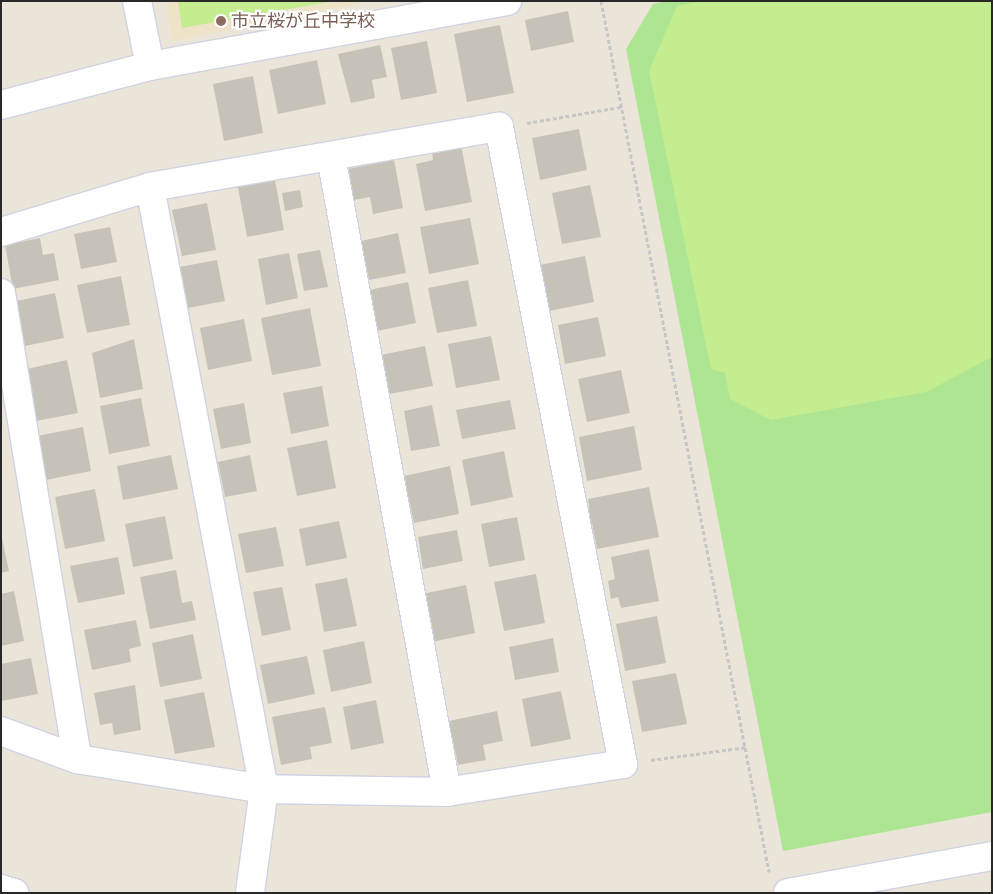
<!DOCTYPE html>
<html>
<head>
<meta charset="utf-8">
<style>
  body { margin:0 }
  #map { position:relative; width:993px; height:894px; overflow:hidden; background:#ebe4d9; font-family:Karla,"Noto Sans JP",sans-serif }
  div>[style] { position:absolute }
  .education>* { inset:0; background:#eee2c7 }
  .green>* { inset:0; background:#aee593 }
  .pitch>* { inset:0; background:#c3ed8e }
  .building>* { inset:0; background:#c6c2b8 }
  .path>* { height:3px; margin-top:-1.5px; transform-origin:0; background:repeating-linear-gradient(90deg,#c7c7c7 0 4px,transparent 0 6.5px) }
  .roads { filter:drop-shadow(1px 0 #ced2e2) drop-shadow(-1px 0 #ced2e2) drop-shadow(0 1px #ced2e2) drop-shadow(0 -1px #ced2e2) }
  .street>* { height:28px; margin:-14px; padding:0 14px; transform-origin:14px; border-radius:14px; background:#fff }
  .secondary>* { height:28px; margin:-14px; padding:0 14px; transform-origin:14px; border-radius:14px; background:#fff }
  .dots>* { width:14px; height:14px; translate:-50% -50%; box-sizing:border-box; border:2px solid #fff; border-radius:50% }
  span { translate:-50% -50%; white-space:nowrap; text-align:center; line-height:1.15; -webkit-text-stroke:4.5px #fff; paint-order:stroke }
  .education-label { font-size:18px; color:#785e54 }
  .left { translate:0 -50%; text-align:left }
  .frame { position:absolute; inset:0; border:2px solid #282828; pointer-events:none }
</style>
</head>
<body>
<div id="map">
  <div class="education">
    <div style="clip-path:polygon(166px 1px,372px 1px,172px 41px)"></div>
  </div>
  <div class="green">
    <div style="clip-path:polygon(666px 1px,992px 1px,992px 812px,783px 851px,626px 49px,653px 4px)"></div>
  </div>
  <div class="pitch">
    <div style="clip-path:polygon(178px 1px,334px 1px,182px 28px)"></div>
    <div style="clip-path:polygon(703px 1px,992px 1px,992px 357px,926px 392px,771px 420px,730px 399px,725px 373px,711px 369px,649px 71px,677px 6px)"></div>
  </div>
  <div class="building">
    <div style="clip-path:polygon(568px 11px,574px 42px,531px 51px,525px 20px)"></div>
    <div style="clip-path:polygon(500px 25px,514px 93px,467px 102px,454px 34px)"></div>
    <div style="clip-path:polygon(427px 41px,437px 93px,401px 100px,391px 48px)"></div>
    <div style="clip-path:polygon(380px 45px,387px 77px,372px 80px,375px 98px,351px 103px,338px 54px)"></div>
    <div style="clip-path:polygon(317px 60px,326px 104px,278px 114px,269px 70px)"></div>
    <div style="clip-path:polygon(253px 76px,263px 133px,224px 141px,213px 84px)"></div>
    <div style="clip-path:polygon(579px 129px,587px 170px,540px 180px,532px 138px)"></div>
    <div style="clip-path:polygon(461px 145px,472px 202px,425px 211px,416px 164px,433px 160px,432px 151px)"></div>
    <div style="clip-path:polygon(394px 160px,403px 208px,373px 214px,370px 197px,354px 200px,348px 169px)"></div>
    <div style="clip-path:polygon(275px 180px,284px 230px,247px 237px,238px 187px)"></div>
    <div style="clip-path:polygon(590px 185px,601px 237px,562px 244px,552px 193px)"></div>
    <div style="clip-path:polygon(300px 190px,303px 207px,285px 211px,282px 193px)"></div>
    <div style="clip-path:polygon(207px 203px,216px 250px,182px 256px,172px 210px)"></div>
    <div style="clip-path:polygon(470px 218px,479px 264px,429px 274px,420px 227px)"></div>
    <div style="clip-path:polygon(110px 227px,117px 262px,81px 269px,74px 234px)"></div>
    <div style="clip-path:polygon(398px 233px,406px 273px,369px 280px,361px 241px)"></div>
    <div style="clip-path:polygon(40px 238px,43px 255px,54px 253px,59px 280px,13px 289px,5px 245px)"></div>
    <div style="clip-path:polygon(320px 250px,328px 287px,304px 291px,297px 254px)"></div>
    <div style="clip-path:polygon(289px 253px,298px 298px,266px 305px,258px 259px)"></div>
    <div style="clip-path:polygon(585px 256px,594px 302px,549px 311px,540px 265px)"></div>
    <div style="clip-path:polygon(217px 260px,225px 301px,188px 308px,179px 267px)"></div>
    <div style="clip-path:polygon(121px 276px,130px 325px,87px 333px,77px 285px)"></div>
    <div style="clip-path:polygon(468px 280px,477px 326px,437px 333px,428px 288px)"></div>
    <div style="clip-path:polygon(408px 282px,416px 323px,377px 331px,369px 290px)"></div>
    <div style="clip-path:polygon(55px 293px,64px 338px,25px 346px,17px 301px)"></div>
    <div style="clip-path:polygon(310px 308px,321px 366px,272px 375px,261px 318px)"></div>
    <div style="clip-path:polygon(598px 317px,606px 356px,565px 364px,558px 325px)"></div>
    <div style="clip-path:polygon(244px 319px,252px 361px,208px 370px,200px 328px)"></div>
    <div style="clip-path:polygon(491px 336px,500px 380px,456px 388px,448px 344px)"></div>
    <div style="clip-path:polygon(134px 339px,143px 389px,100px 398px,92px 353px)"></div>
    <div style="clip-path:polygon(425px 346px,433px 386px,389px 394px,381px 355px)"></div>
    <div style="clip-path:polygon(67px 360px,78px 413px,36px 421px,27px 369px)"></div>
    <div style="clip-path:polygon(621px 370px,630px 413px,587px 422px,578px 379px)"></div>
    <div style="clip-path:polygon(322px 386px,329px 426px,291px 434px,283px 393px)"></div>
    <div style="clip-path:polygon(141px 398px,150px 446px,109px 454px,100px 406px)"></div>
    <div style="clip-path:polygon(510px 400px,516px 429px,462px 439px,456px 410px)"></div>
    <div style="clip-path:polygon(244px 403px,251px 443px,221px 449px,213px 409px)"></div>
    <div style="clip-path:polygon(432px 405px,440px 446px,411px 451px,404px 411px)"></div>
    <div style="clip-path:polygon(634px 426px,642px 470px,587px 481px,579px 437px)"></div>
    <div style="clip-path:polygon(83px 427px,91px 471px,46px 480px,37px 436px)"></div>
    <div style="clip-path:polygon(327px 440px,336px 488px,297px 496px,287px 448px)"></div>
    <div style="clip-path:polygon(504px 451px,513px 497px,471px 506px,462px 460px)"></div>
    <div style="clip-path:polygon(171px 455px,178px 489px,123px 500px,117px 466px)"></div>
    <div style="clip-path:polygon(250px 455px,257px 491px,225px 497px,218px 462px)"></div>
    <div style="clip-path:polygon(450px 466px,459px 514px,414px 523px,404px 476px)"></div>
    <div style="clip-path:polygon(649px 487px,659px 537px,597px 549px,592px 523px,583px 525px,579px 509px,589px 507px,588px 499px)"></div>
    <div style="clip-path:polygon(95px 489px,105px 541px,65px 549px,55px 497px)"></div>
    <div style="clip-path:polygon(165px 516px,173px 559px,133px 567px,125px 524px)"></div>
    <div style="clip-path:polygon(517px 517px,525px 560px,489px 567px,481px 524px)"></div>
    <div style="clip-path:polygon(339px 521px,347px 558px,306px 566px,299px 529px)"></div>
    <div style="clip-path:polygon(276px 527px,284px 566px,246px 573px,238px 534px)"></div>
    <div style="clip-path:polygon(457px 530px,463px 561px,423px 569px,418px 537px)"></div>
    <div style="clip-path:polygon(1px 534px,9px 571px,1px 573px)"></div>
    <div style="clip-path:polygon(649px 549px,659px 601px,621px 608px,618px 597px,611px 599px,608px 581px,615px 579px,611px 557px)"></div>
    <div style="clip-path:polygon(118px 557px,125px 594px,78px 603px,70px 566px)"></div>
    <div style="clip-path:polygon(176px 570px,182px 603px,192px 601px,196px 620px,150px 629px,140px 577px)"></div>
    <div style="clip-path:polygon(536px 574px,545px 623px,504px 631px,494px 582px)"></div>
    <div style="clip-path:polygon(347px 578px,357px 626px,324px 632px,315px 584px)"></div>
    <div style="clip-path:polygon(466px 585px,475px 633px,432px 642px,422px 594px)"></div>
    <div style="clip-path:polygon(282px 587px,291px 630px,262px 636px,253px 592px)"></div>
    <div style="clip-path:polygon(14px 591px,24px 641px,1px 646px,1px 594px)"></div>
    <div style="clip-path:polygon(657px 616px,666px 663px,625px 671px,616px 624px)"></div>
    <div style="clip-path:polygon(136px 620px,141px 646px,129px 649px,131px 662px,92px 670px,84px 630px)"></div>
    <div style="clip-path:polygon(193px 634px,202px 679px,160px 687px,152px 643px)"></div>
    <div style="clip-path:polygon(553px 638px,559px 672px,515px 680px,509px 647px)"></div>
    <div style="clip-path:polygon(364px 641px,372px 683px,331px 692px,323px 650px)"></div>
    <div style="clip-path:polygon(307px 656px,315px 694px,268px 704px,260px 665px)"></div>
    <div style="clip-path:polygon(31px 658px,38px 694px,1px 701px,1px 664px)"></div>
    <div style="clip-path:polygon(676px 673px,687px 724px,642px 732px,632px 681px)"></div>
    <div style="clip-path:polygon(135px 685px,141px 730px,114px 735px,112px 723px,100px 725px,94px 693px)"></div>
    <div style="clip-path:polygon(561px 691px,571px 739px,531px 747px,522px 699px)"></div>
    <div style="clip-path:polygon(204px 692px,215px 747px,175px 754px,164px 700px)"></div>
    <div style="clip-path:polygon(376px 700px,384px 743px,351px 750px,343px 707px)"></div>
    <div style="clip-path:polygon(325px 707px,332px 743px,310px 747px,312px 759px,281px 765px,272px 717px)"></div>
    <div style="clip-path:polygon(497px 711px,503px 741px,483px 745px,486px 760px,458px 765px,449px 721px)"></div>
  </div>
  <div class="path">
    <div style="left:601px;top:1px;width:887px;rotate:79.08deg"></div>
    <div style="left:527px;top:123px;width:95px;rotate:-9.7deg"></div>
    <div style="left:651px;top:760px;width:97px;rotate:-7.7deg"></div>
  </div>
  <div class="roads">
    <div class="street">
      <div style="left:137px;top:1px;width:66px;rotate:78.7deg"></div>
      <div style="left:1px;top:105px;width:154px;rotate:-14.7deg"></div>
      <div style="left:150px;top:66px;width:363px;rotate:-10.3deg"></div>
      <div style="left:331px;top:156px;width:646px;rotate:79.66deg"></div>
      <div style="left:150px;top:187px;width:613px;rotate:79.28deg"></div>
      <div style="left:264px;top:789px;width:105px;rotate:97.7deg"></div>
      <div style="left:1px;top:232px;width:156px;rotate:-16.8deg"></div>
      <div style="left:150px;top:187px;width:354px;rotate:-9.8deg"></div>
      <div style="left:499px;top:127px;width:649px;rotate:78.98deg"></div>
      <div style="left:623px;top:764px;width:178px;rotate:171deg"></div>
      <div style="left:447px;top:792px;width:183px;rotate:-179.1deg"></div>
      <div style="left:264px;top:789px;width:189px;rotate:-170.9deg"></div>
      <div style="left:77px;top:759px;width:81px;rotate:-159.8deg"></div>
      <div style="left:1px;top:293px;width:472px;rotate:80.7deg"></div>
    </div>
    <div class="secondary">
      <div style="left:1px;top:889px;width:14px;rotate:17deg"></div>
      <div style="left:788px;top:893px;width:207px;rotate:-10.3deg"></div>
    </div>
  </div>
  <div class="dots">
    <div style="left:221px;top:21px;background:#8d6e63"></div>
  </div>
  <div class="education-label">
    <span class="left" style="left:231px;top:21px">市立桜が丘中学校</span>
  </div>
  <div class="frame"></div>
</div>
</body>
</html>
